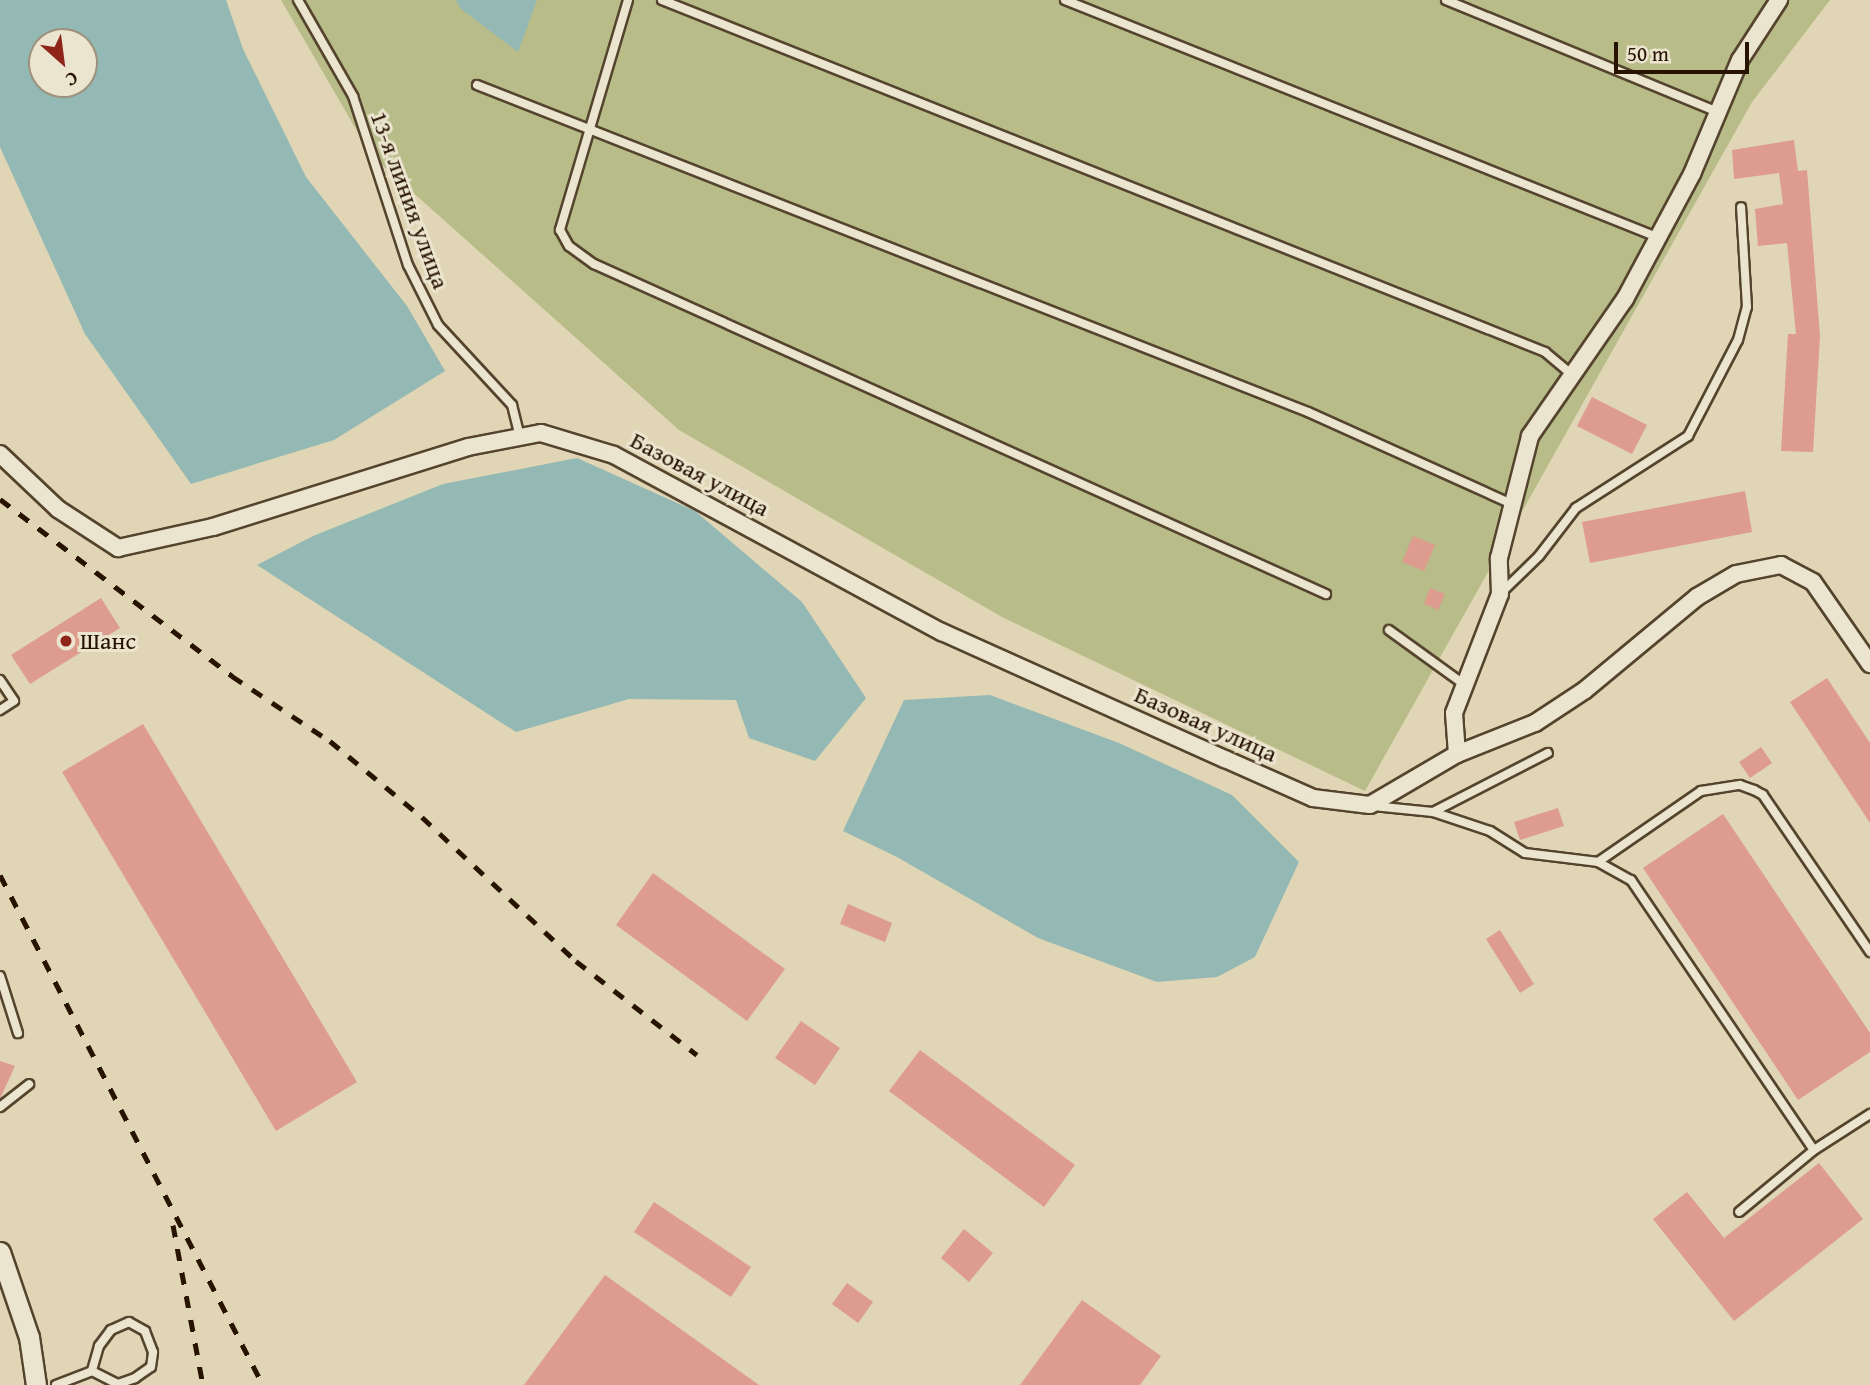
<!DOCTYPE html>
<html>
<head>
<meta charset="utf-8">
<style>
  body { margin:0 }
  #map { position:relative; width:1870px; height:1385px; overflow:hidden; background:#e0d5b4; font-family:"Gentium Book Plus",serif }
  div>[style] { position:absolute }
  .green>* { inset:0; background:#b7bc89 }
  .water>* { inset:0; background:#94b8b3 }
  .building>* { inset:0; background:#de9c8f }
  .roads { filter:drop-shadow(2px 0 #55442d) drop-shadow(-2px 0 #55442d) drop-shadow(0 2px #55442d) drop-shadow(0 -2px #55442d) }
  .service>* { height:8px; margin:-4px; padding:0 4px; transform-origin:4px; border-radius:4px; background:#ebe4ce }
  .minor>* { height:16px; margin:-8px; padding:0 8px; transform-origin:8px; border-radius:8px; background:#ebe4ce }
  .tertiary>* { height:19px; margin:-9.5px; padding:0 9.5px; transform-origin:9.5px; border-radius:9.5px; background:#ebe4ce }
  .rail>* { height:5px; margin-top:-2.5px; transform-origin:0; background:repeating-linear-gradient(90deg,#271300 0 12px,transparent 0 24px) }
  .dots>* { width:19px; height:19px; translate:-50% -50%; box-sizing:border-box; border:4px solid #ebe4ce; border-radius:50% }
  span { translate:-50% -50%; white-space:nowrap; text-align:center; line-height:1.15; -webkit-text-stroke:6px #ebe4ce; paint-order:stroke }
  .street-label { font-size:24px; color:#271300 }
  .poi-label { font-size:24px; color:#271300 }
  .left { translate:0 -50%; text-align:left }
  .north { position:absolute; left:28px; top:28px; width:70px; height:70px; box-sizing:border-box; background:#ebe4ce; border:2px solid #9d907c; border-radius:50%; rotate:152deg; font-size:19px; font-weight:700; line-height:28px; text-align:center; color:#271300 }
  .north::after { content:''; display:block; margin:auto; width:24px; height:32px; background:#8f2418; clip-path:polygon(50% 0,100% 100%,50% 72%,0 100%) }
  .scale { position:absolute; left:1614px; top:42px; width:135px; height:32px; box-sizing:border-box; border:4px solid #271300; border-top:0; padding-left:9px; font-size:21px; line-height:24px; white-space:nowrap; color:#271300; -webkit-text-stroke:5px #ebe4ce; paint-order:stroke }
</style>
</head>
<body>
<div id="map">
  <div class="green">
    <div style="clip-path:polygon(281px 0,1830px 0,1752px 102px,1365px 791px,1002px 617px,679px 430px,371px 155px)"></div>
  </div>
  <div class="water">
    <div style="clip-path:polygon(evenodd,0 0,226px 0,243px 49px,306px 177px,407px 306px,445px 371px,334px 440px,191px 484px,85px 334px,0 147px,0 0,42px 42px,84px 42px,84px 84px,42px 84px,42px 42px)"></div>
    <div style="clip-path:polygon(456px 0,537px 0,518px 52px,461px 9px)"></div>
    <div style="clip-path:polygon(577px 458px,695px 511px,802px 602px,866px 698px,815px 761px,749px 738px,736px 700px,629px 699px,516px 732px,257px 565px,313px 536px,443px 484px)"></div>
    <div style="clip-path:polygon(990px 695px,1119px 743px,1232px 795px,1299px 862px,1255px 957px,1217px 977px,1157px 982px,1038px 938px,897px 857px,843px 831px,904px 700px)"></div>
  </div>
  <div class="building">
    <div style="clip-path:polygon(1794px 140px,1798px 171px,1807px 170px,1820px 336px,1813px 452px,1781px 451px,1788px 334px,1796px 334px,1787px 243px,1758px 246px,1755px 209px,1783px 204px,1779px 173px,1734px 179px,1732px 150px)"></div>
    <div style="clip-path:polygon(1592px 397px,1647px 425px,1632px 454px,1577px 426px)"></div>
    <div style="clip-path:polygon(1745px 491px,1752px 532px,1590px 563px,1582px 522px)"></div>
    <div style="clip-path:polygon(1413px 536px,1435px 545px,1424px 571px,1402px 562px)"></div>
    <div style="clip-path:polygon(1430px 588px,1445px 594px,1438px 610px,1424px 604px)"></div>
    <div style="clip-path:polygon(101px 598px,120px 628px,30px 684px,11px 655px)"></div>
    <div style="clip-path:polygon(1827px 678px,1870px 743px,1870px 823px,1790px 702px)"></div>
    <div style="clip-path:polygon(143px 724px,357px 1082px,276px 1131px,62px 772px)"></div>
    <div style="clip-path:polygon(1761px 747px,1772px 763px,1750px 778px,1739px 762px)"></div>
    <div style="clip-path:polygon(1558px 808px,1564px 826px,1520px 840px,1514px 822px)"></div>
    <div style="clip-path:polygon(1723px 814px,1870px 1033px,1870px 1052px,1798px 1100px,1643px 868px)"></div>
    <div style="clip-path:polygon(653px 873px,785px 969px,747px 1021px,616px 925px)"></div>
    <div style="clip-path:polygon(848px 904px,892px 923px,885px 942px,840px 924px)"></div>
    <div style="clip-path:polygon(1500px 930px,1534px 984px,1520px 993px,1486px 939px)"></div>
    <div style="clip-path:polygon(801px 1021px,840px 1048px,815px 1085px,775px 1058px)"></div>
    <div style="clip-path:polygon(920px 1050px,1075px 1165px,1044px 1207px,889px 1091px)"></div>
    <div style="clip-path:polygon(0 1061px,15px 1066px,0 1099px)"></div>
    <div style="clip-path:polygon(1819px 1163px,1863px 1219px,1734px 1321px,1653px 1219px,1687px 1192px,1724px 1238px)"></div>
    <div style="clip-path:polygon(654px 1202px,751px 1267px,731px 1297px,634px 1232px)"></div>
    <div style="clip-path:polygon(964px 1229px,993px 1253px,969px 1282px,941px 1258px)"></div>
    <div style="clip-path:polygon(605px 1275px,759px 1385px,524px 1385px)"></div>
    <div style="clip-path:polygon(847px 1283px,873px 1302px,858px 1323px,832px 1304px)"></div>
    <div style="clip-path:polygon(1082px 1300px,1161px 1356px,1140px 1385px,1020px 1385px)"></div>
  </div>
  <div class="roads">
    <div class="service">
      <div style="left:298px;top:0;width:111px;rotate:60.2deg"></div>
      <div style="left:353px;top:96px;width:178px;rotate:72deg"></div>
      <div style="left:408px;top:265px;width:67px;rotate:63.4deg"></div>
      <div style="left:438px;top:325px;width:109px;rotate:47.2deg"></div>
      <div style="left:512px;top:405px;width:33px;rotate:76deg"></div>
      <div style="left:628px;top:0;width:240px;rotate:106.5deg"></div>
      <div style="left:560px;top:230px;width:18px;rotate:61deg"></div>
      <div style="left:569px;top:246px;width:31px;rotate:36deg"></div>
      <div style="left:594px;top:264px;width:803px;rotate:24.27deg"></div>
      <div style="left:662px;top:0;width:951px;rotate:21.73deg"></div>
      <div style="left:1545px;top:352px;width:34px;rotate:40deg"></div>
      <div style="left:1065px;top:0;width:638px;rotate:21.82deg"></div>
      <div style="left:1446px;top:0;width:294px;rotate:22.4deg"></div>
      <div style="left:477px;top:85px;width:893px;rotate:21.48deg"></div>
      <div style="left:1308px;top:412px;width:222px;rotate:24.3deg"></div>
      <div style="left:1500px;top:594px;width:54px;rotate:-44.3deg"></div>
      <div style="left:1539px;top:556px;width:61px;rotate:-52.4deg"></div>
      <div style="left:1576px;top:508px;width:133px;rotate:-32.7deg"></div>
      <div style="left:1688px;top:436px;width:108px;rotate:-62.5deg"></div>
      <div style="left:1738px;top:340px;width:34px;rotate:-75deg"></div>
      <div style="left:1747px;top:307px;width:100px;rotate:-93.4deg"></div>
      <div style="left:1389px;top:630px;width:94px;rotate:35.9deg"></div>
      <div style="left:0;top:680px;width:25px;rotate:56deg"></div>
      <div style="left:14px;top:701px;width:17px;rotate:147deg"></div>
      <div style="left:1373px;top:806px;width:60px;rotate:5.7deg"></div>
      <div style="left:1433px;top:812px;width:60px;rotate:18.4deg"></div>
      <div style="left:1490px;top:831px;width:41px;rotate:32.2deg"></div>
      <div style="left:1525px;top:853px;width:74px;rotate:7deg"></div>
      <div style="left:1598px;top:862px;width:38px;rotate:29deg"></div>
      <div style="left:1631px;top:880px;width:326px;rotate:55.9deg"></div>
      <div style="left:1814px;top:1150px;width:97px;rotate:140.4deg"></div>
      <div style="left:1433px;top:812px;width:129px;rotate:-27.2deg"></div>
      <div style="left:1598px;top:862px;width:125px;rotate:-34.6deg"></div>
      <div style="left:1701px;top:791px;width:39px;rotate:-9deg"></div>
      <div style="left:1740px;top:785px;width:15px;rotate:20deg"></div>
      <div style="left:1754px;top:790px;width:10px;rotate:29deg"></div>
      <div style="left:1763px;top:795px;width:190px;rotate:55.7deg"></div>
      <div style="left:0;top:976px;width:60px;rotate:72.5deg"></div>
      <div style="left:0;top:1107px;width:37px;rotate:-38deg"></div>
      <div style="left:1814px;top:1150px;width:67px;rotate:-32.7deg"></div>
      <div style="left:56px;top:1385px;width:39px;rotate:-21deg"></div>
      <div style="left:92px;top:1371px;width:29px;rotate:27deg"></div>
      <div style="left:118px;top:1384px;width:18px;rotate:-19deg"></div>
      <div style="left:135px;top:1378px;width:19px;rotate:-35deg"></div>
      <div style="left:151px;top:1367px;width:15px;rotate:-82deg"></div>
      <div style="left:153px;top:1352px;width:22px;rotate:-111deg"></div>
      <div style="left:145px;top:1331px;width:18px;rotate:-151deg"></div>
      <div style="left:129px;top:1322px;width:20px;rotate:156deg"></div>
      <div style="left:111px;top:1330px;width:20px;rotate:127deg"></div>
      <div style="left:99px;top:1346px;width:26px;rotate:106deg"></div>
    </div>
    <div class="minor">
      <div style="left:0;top:454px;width:80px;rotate:43.5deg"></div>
      <div style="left:58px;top:509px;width:72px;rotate:33deg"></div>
      <div style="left:118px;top:548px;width:97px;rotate:-12.5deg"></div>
      <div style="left:213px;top:527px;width:267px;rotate:-17.4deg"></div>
      <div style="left:468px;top:447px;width:74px;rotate:-10.9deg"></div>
      <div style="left:541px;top:433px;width:76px;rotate:16.8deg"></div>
      <div style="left:614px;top:455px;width:373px;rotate:28.4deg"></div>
      <div style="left:942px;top:632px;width:310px;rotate:24.2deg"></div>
      <div style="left:1225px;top:759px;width:96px;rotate:23.9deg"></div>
      <div style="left:1313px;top:798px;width:57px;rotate:7deg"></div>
      <div style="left:1370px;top:805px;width:101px;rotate:-30.4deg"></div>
      <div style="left:1457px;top:754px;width:41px;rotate:-94.2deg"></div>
      <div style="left:1454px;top:713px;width:128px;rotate:-68.9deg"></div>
      <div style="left:1500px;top:594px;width:36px;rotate:-92deg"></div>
      <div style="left:1499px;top:558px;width:126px;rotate:-75.7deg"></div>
      <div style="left:1530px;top:436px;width:167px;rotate:-55.3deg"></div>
      <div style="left:1625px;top:299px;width:142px;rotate:-61.8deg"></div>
      <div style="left:1692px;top:174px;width:124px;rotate:-67.2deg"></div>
      <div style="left:1740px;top:60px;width:72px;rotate:-57deg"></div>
      <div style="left:1457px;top:754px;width:84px;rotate:-21.7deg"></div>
      <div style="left:1535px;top:723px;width:60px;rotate:-33.4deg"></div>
      <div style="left:1585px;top:690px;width:146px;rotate:-39.7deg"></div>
      <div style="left:1697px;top:597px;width:45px;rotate:-30.5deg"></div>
      <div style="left:1736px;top:574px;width:46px;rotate:-11.3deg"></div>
      <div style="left:1781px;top:565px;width:36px;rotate:28deg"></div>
      <div style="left:1813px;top:582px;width:100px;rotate:55.2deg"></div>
    </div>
    <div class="tertiary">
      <div style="left:0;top:1252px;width:90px;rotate:71.2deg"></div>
      <div style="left:29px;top:1337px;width:49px;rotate:81.7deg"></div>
    </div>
  </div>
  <div class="rail">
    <div style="left:0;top:499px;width:292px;rotate:37.3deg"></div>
    <div style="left:232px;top:676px;width:118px;rotate:33.6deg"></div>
    <div style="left:330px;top:741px;width:119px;rotate:39.6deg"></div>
    <div style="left:422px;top:817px;width:211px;rotate:43.1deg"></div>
    <div style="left:576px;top:961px;width:153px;rotate:37.8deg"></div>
    <div style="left:0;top:875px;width:574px;rotate:62.72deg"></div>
    <div style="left:173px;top:1225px;width:163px;rotate:79.4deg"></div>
  </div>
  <div class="dots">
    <div style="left:66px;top:641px;background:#8f2418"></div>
  </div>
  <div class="street-label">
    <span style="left:410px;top:200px;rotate:70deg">13-я линия улица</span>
    <span style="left:700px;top:474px;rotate:28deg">Базовая улица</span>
    <span style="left:1206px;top:724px;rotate:24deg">Базовая улица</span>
  </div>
  <div class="poi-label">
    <span class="left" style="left:80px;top:641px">Шанс</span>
  </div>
  <div class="north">С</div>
  <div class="scale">50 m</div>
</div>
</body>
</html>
